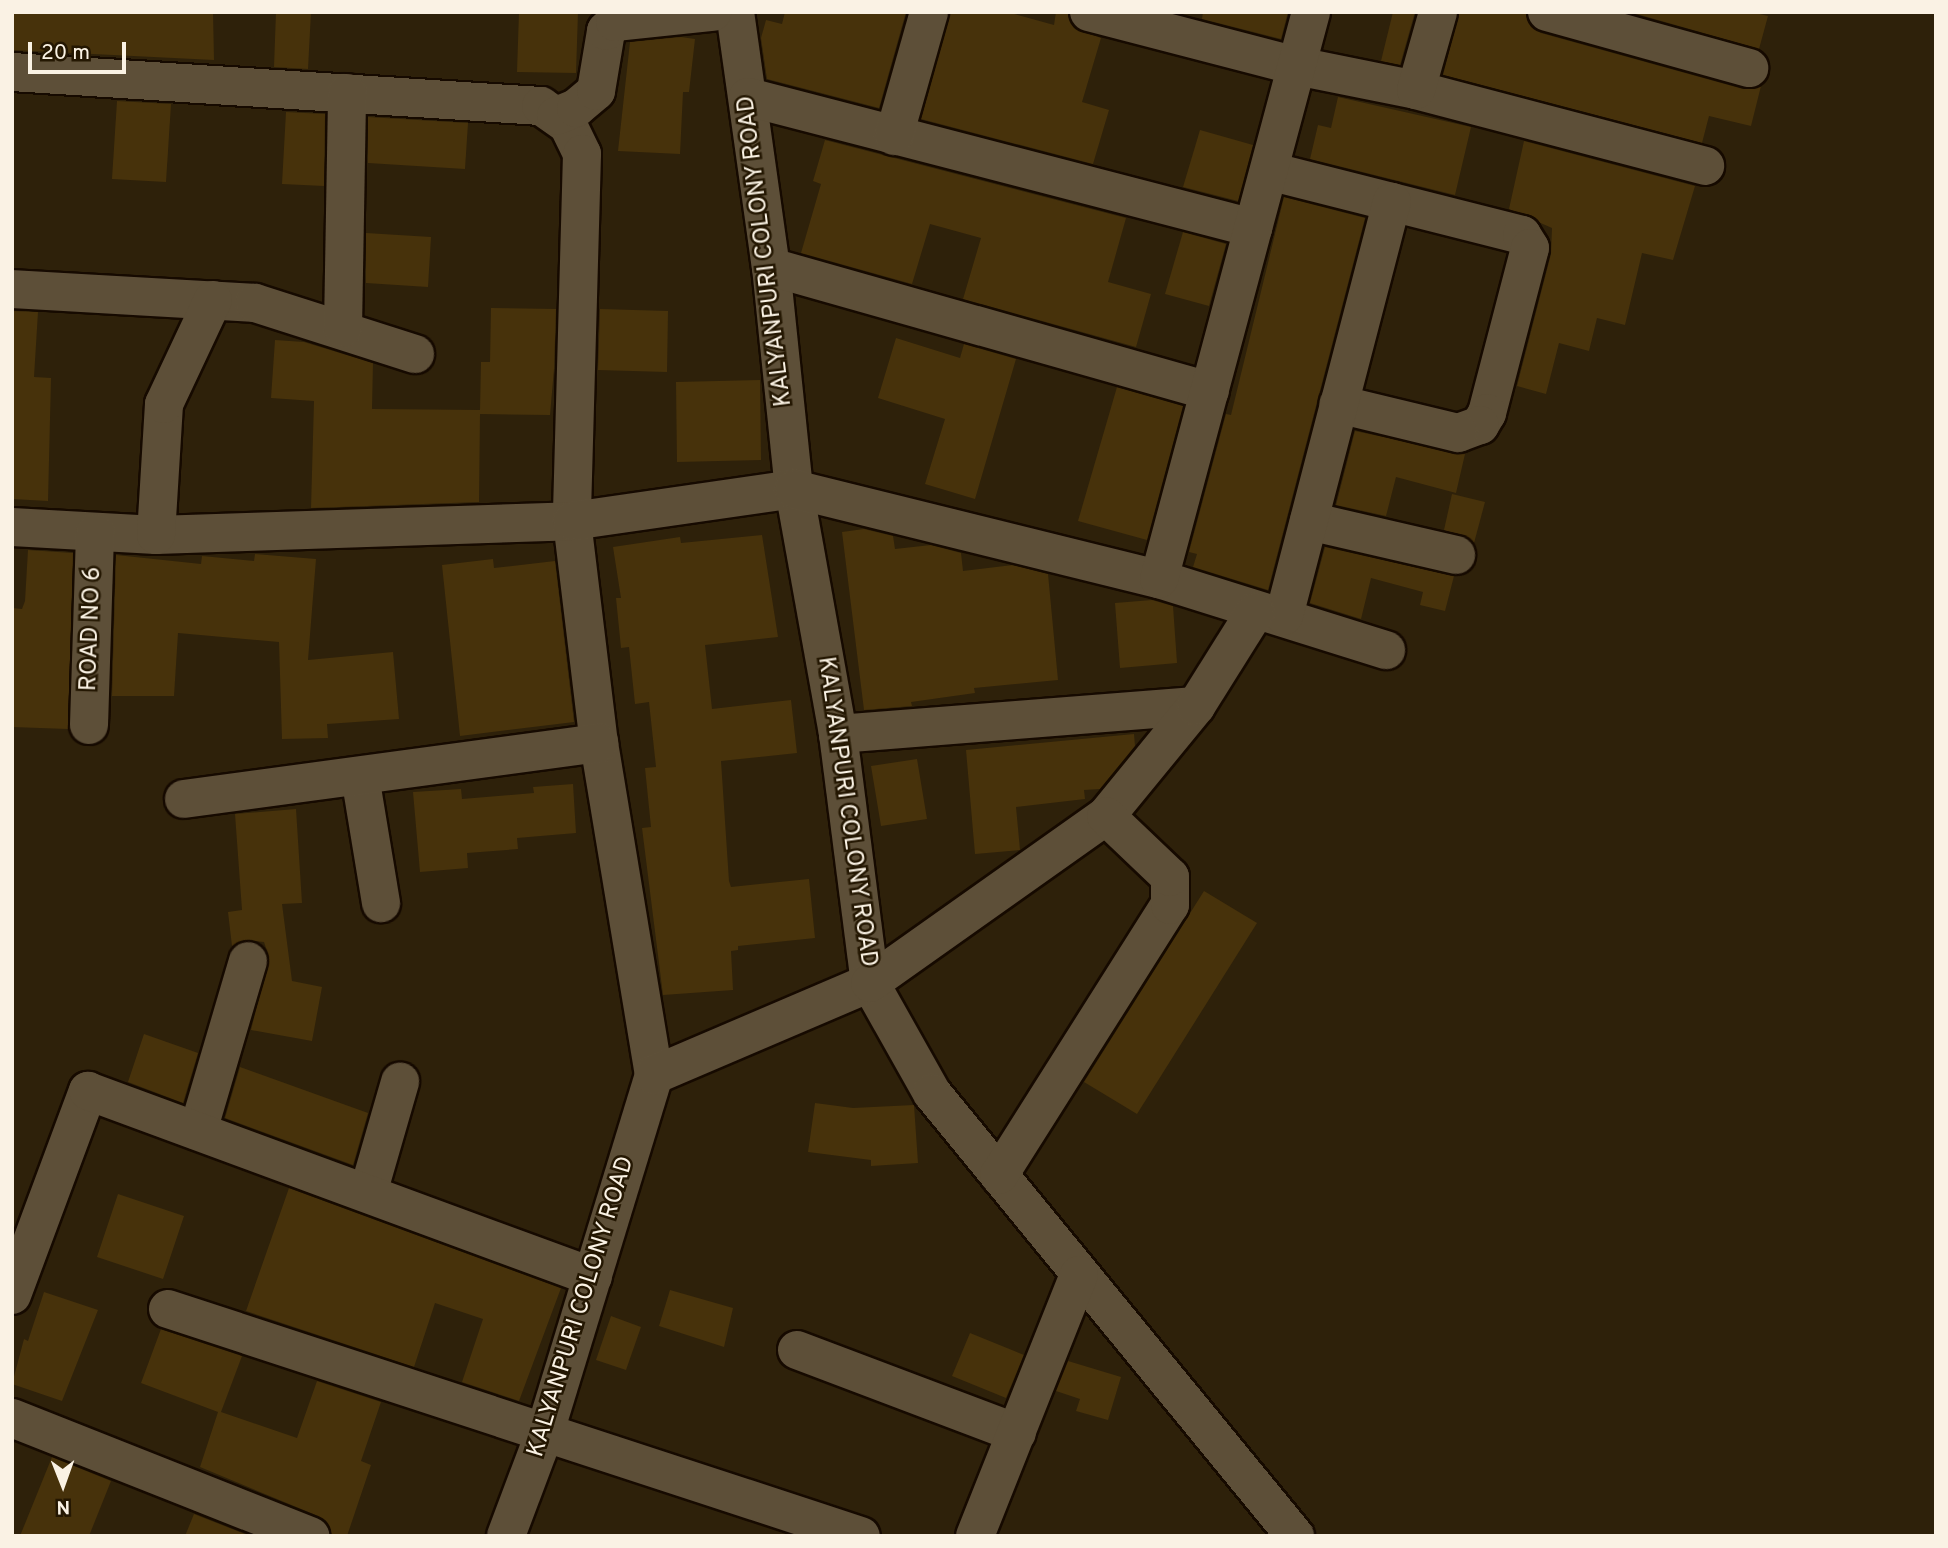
<!DOCTYPE html>
<html>
<head>
<meta charset="utf-8">
<style>
  body { margin:0 }
  #map { position:relative; width:1948px; height:1548px; overflow:hidden; background:#2e210a; font-family:Overpass,sans-serif }
  div>[style] { position:absolute }
  .building>* { inset:0; background:#47320b }
  .roads { filter:drop-shadow(2px 0 #160a00) drop-shadow(-2px 0 #160a00) drop-shadow(0 2px #160a00) drop-shadow(0 -2px #160a00) }
  .minor>* { height:38px; margin:-19px; padding:0 19px; transform-origin:19px; border-radius:19px; background:#5d4f38 }
  span { translate:-50% -50%; white-space:nowrap; text-align:center; line-height:1.15; -webkit-text-stroke:5px #241702; paint-order:stroke }
  .street-label { font-size:24px; color:#faf2e4 }
  .frame { position:absolute; inset:0; border:14px solid #faf2e4; pointer-events:none }
  .north { position:absolute; left:28px; top:1450px; width:70px; height:70px; -webkit-text-stroke:5px #241702; paint-order:stroke; rotate:179deg; font-size:19px; font-weight:700; line-height:28px; text-align:center; color:#faf2e4 }
  .north::after { content:''; display:block; margin:auto; width:24px; height:32px; background:#faf2e4; clip-path:polygon(50% 0,100% 100%,50% 72%,0 100%) }
  .scale { position:absolute; left:28px; top:42px; width:98px; height:32px; box-sizing:border-box; border:4px solid #faf2e4; border-top:0; padding-left:9px; font-size:21px; line-height:24px; white-space:nowrap; color:#faf2e4; -webkit-text-stroke:5px #241702; paint-order:stroke }
</style>
</head>
<body>
<div id="map">
  <div class="building">
    <div style="clip-path:polygon(12px 12px,213px 12px,214px 60px,12px 50px)"></div>
    <div style="clip-path:polygon(276px 12px,311px 12px,308px 69px,274px 67px)"></div>
    <div style="clip-path:polygon(519px 12px,578px 12px,576px 73px,517px 72px)"></div>
    <div style="clip-path:polygon(785px 12px,906px 12px,879px 108px,767px 79px,761px 38px,766px 20px,782px 24px)"></div>
    <div style="clip-path:polygon(950px 12px,1007px 12px,1054px 25px,1056px 12px,1068px 12px,1074px 28px,1101px 38px,1082px 102px,1109px 110px,1093px 164px,921px 119px)"></div>
    <div style="clip-path:polygon(1203px 12px,1288px 12px,1281px 39px,1202px 19px)"></div>
    <div style="clip-path:polygon(1393px 12px,1415px 12px,1400px 65px,1381px 61px)"></div>
    <div style="clip-path:polygon(1459px 12px,1526px 12px,1531px 27px,1541px 33px,1743px 89px,1761px 86px,1751px 126px,1709px 116px,1702px 143px,1443px 75px)"></div>
    <div style="clip-path:polygon(1630px 12px,1751px 12px,1768px 16px,1759px 49px)"></div>
    <div style="clip-path:polygon(681px 37px,695px 39px,689px 92px,683px 92px,680px 154px,618px 151px,630px 42px)"></div>
    <div style="clip-path:polygon(1338px 97px,1471px 127px,1455px 195px,1310px 159px,1318px 125px,1331px 128px)"></div>
    <div style="clip-path:polygon(117px 101px,171px 104px,166px 182px,112px 179px)"></div>
    <div style="clip-path:polygon(286px 112px,325px 114px,324px 186px,282px 184px)"></div>
    <div style="clip-path:polygon(368px 117px,468px 123px,465px 169px,368px 163px)"></div>
    <div style="clip-path:polygon(1200px 130px,1253px 145px,1238px 201px,1183px 187px)"></div>
    <div style="clip-path:polygon(825px 140px,1126px 218px,1108px 282px,1151px 294px,1136px 347px,963px 299px,981px 238px,930px 224px,912px 284px,801px 253px,821px 184px,813px 181px)"></div>
    <div style="clip-path:polygon(1524px 141px,1695px 186px,1673px 260px,1642px 253px,1625px 325px,1597px 318px,1589px 351px,1559px 343px,1546px 394px,1517px 386px,1551px 254px,1552px 228px,1509px 209px)"></div>
    <div style="clip-path:polygon(1284px 197px,1365px 218px,1268px 590px,1193px 567px,1197px 554px,1189px 552px,1226px 414px,1231px 415px)"></div>
    <div style="clip-path:polygon(1183px 232px,1226px 244px,1209px 306px,1165px 294px)"></div>
    <div style="clip-path:polygon(366px 233px,431px 237px,428px 287px,366px 283px)"></div>
    <div style="clip-path:polygon(491px 308px,556px 309px,554px 369px,550px 415px,480px 414px,479px 502px,311px 508px,314px 401px,271px 398px,275px 340px,304px 342px,373px 363px,372px 409px,480px 410px,481px 362px,490px 362px)"></div>
    <div style="clip-path:polygon(600px 309px,668px 311px,667px 372px,598px 370px)"></div>
    <div style="clip-path:polygon(12px 311px,38px 312px,34px 377px,51px 378px,48px 501px,12px 499px)"></div>
    <div style="clip-path:polygon(896px 338px,960px 358px,964px 344px,1016px 359px,975px 499px,925px 484px,945px 419px,878px 398px)"></div>
    <div style="clip-path:polygon(760px 380px,761px 460px,677px 462px,676px 382px)"></div>
    <div style="clip-path:polygon(1117px 387px,1183px 406px,1147px 540px,1078px 521px)"></div>
    <div style="clip-path:polygon(1355px 431px,1465px 454px,1456px 493px,1396px 477px,1386px 516px,1336px 505px)"></div>
    <div style="clip-path:polygon(1452px 494px,1485px 502px,1474px 543px,1444px 530px)"></div>
    <div style="clip-path:polygon(864px 529px,893px 536px,895px 549px,931px 545px,961px 553px,963px 571px,1013px 565px,1048px 574px,1058px 680px,974px 688px,975px 693px,911px 702px,912px 706px,864px 710px,842px 532px)"></div>
    <div style="clip-path:polygon(762px 535px,778px 637px,705px 645px,712px 709px,791px 700px,797px 753px,721px 761px,729px 881px,731px 887px,809px 879px,815px 938px,738px 946px,738px 950px,731px 951px,733px 990px,663px 995px,642px 828px,651px 827px,645px 768px,656px 767px,649px 702px,635px 704px,629px 647px,621px 648px,616px 598px,621px 598px,613px 547px,680px 537px,681px 543px)"></div>
    <div style="clip-path:polygon(1325px 547px,1454px 576px,1445px 611px,1420px 605px,1423px 592px,1371px 578px,1361px 619px,1310px 603px)"></div>
    <div style="clip-path:polygon(28px 550px,73px 553px,68px 729px,12px 727px,12px 608px,22px 609px,25px 601px)"></div>
    <div style="clip-path:polygon(255px 554px,316px 559px,308px 660px,393px 652px,399px 719px,327px 724px,328px 738px,282px 739px,279px 642px,178px 633px,174px 696px,112px 696px,116px 555px,201px 564px,202px 556px,254px 561px)"></div>
    <div style="clip-path:polygon(493px 559px,494px 568px,555px 561px,574px 722px,460px 736px,442px 565px)"></div>
    <div style="clip-path:polygon(1152px 600px,1173px 606px,1177px 663px,1120px 668px,1115px 603px)"></div>
    <div style="clip-path:polygon(1134px 734px,1135px 746px,1100px 789px,1084px 790px,1085px 799px,1016px 807px,1020px 850px,975px 854px,966px 750px)"></div>
    <div style="clip-path:polygon(917px 759px,927px 819px,881px 826px,871px 766px)"></div>
    <div style="clip-path:polygon(573px 784px,576px 833px,517px 838px,518px 849px,467px 853px,468px 868px,420px 872px,413px 792px,461px 789px,462px 799px,534px 793px,533px 787px)"></div>
    <div style="clip-path:polygon(296px 809px,302px 903px,282px 904px,292px 981px,322px 987px,312px 1041px,251px 1030px,269px 957px,264px 942px,244px 940px,232px 946px,228px 912px,242px 910px,235px 814px)"></div>
    <div style="clip-path:polygon(1204px 891px,1257px 923px,1137px 1114px,1084px 1082px)"></div>
    <div style="clip-path:polygon(144px 1034px,198px 1053px,183px 1103px,128px 1082px)"></div>
    <div style="clip-path:polygon(240px 1067px,368px 1113px,353px 1165px,225px 1118px)"></div>
    <div style="clip-path:polygon(815px 1103px,853px 1108px,914px 1105px,918px 1163px,871px 1166px,871px 1160px,808px 1152px)"></div>
    <div style="clip-path:polygon(289px 1188px,561px 1288px,519px 1401px,462px 1382px,483px 1319px,435px 1303px,414px 1367px,246px 1311px)"></div>
    <div style="clip-path:polygon(118px 1194px,184px 1216px,163px 1279px,97px 1257px)"></div>
    <div style="clip-path:polygon(670px 1290px,733px 1308px,724px 1347px,659px 1326px)"></div>
    <div style="clip-path:polygon(44px 1292px,98px 1310px,62px 1401px,12px 1384px,24px 1339px,28px 1341px)"></div>
    <div style="clip-path:polygon(611px 1316px,641px 1327px,626px 1370px,596px 1360px)"></div>
    <div style="clip-path:polygon(161px 1329px,242px 1356px,221px 1412px,297px 1438px,317px 1381px,381px 1402px,361px 1461px,371px 1465px,347px 1536px,331px 1536px,327px 1523px,318px 1516px,200px 1467px,218px 1412px,141px 1383px)"></div>
    <div style="clip-path:polygon(970px 1333px,1024px 1355px,1006px 1398px,952px 1376px)"></div>
    <div style="clip-path:polygon(1068px 1361px,1121px 1377px,1108px 1420px,1076px 1411px,1080px 1399px,1056px 1391px)"></div>
    <div style="clip-path:polygon(52px 1457px,111px 1481px,89px 1536px,20px 1536px)"></div>
    <div style="clip-path:polygon(194px 1514px,250px 1536px,185px 1536px)"></div>
  </div>
  <div class="roads">
    <div class="minor">
      <div style="left:735px;top:12px;width:258px;rotate:82deg"></div>
      <div style="left:771px;top:267px;width:223px;rotate:84.1deg"></div>
      <div style="left:794px;top:489px;width:249px;rotate:79.8deg"></div>
      <div style="left:838px;top:734px;width:251px;rotate:82.7deg"></div>
      <div style="left:870px;top:983px;width:126px;rotate:60.6deg"></div>
      <div style="left:932px;top:1093px;width:573px;rotate:50.67deg"></div>
      <div style="left:1089px;top:12px;width:215px;rotate:14.6deg"></div>
      <div style="left:1297px;top:66px;width:121px;rotate:11.4deg"></div>
      <div style="left:1416px;top:90px;width:299px;rotate:14.7deg"></div>
      <div style="left:1547px;top:12px;width:210px;rotate:15.5deg"></div>
      <div style="left:12px;top:72px;width:530px;rotate:3.68deg"></div>
      <div style="left:541px;top:106px;width:33px;rotate:35deg"></div>
      <div style="left:568px;top:125px;width:32px;rotate:64deg"></div>
      <div style="left:582px;top:154px;width:367px;rotate:91.6deg"></div>
      <div style="left:572px;top:521px;width:224px;rotate:83.1deg"></div>
      <div style="left:599px;top:743px;width:337px;rotate:80.6deg"></div>
      <div style="left:654px;top:1075px;width:373px;rotate:107deg"></div>
      <div style="left:545px;top:1432px;width:111px;rotate:110.6deg"></div>
      <div style="left:1416px;top:90px;width:81px;rotate:-74.2deg"></div>
      <div style="left:748px;top:97px;width:522px;rotate:14.54deg"></div>
      <div style="left:556px;top:116px;width:22px;rotate:-22deg"></div>
      <div style="left:576px;top:108px;width:26px;rotate:-40deg"></div>
      <div style="left:596px;top:91px;width:61px;rotate:-80.5deg"></div>
      <div style="left:606px;top:31px;width:13px;rotate:-45deg"></div>
      <div style="left:615px;top:22px;width:98px;rotate:-5.9deg"></div>
      <div style="left:894px;top:136px;width:129px;rotate:-74.2deg"></div>
      <div style="left:1269px;top:171px;width:261px;rotate:14.2deg"></div>
      <div style="left:1522px;top:235px;width:15px;rotate:58deg"></div>
      <div style="left:1530px;top:248px;width:171px;rotate:104.6deg"></div>
      <div style="left:1487px;top:413px;width:14px;rotate:120deg"></div>
      <div style="left:1480px;top:425px;width:23px;rotate:160deg"></div>
      <div style="left:1458px;top:433px;width:123px;rotate:-166.4deg"></div>
      <div style="left:771px;top:267px;width:456px;rotate:15.8deg"></div>
      <div style="left:12px;top:289px;width:243px;rotate:3.3deg"></div>
      <div style="left:255px;top:303px;width:168px;rotate:17.7deg"></div>
      <div style="left:343px;top:328px;width:235px;rotate:-89deg"></div>
      <div style="left:1309px;top:521px;width:151px;rotate:13deg"></div>
      <div style="left:12px;top:527px;width:144px;rotate:3.2deg"></div>
      <div style="left:156px;top:535px;width:416px;rotate:-1.9deg"></div>
      <div style="left:572px;top:521px;width:224px;rotate:-8.2deg"></div>
      <div style="left:794px;top:489px;width:376px;rotate:13.9deg"></div>
      <div style="left:1159px;top:579px;width:238px;rotate:17.4deg"></div>
      <div style="left:156px;top:535px;width:131px;rotate:-86.5deg"></div>
      <div style="left:164px;top:404px;width:115px;rotate:-64.8deg"></div>
      <div style="left:1159px;top:579px;width:587px;rotate:-74.99deg"></div>
      <div style="left:1284px;top:616px;width:428px;rotate:-75.4deg"></div>
      <div style="left:89px;top:725px;width:192px;rotate:-88.2deg"></div>
      <div style="left:838px;top:734px;width:359px;rotate:-4.5deg"></div>
      <div style="left:360px;top:776px;width:129px;rotate:80.6deg"></div>
      <div style="left:184px;top:799px;width:419px;rotate:-7.7deg"></div>
      <div style="left:654px;top:1075px;width:235px;rotate:-23.1deg"></div>
      <div style="left:870px;top:983px;width:289px;rotate:-35.3deg"></div>
      <div style="left:1106px;top:816px;width:142px;rotate:-50.7deg"></div>
      <div style="left:1196px;top:706px;width:111px;rotate:-57.9deg"></div>
      <div style="left:198px;top:1131px;width:177px;rotate:-73.6deg"></div>
      <div style="left:999px;top:1175px;width:320px;rotate:-57.7deg"></div>
      <div style="left:1170px;top:905px;width:28px;rotate:-90deg"></div>
      <div style="left:1170px;top:877px;width:88px;rotate:-136.4deg"></div>
      <div style="left:368px;top:1193px;width:116px;rotate:-73.9deg"></div>
      <div style="left:12px;top:1295px;width:218px;rotate:-69.6deg"></div>
      <div style="left:88px;top:1091px;width:538px;rotate:20.22deg"></div>
      <div style="left:168px;top:1309px;width:729px;rotate:18.14deg"></div>
      <div style="left:797px;top:1350px;width:235px;rotate:20.7deg"></div>
      <div style="left:12px;top:1418px;width:321px;rotate:21.6deg"></div>
      <div style="left:975px;top:1536px;width:281px;rotate:-68.3deg"></div>
    </div>
  </div>
  <div class="street-label">
    <span style="left:766px;top:251px;rotate:-97deg">KALYANPURI COLONY ROAD</span>
    <span style="left:92px;top:629px;rotate:-88deg">ROAD NO 6</span>
    <span style="left:846px;top:812px;rotate:82deg">KALYANPURI COLONY ROAD</span>
    <span style="left:582px;top:1307px;rotate:-73deg">KALYANPURI COLONY ROAD</span>
  </div>
  <div class="frame"></div>
  <div class="north">N</div>
  <div class="scale">20 m</div>
</div>
</body>
</html>
